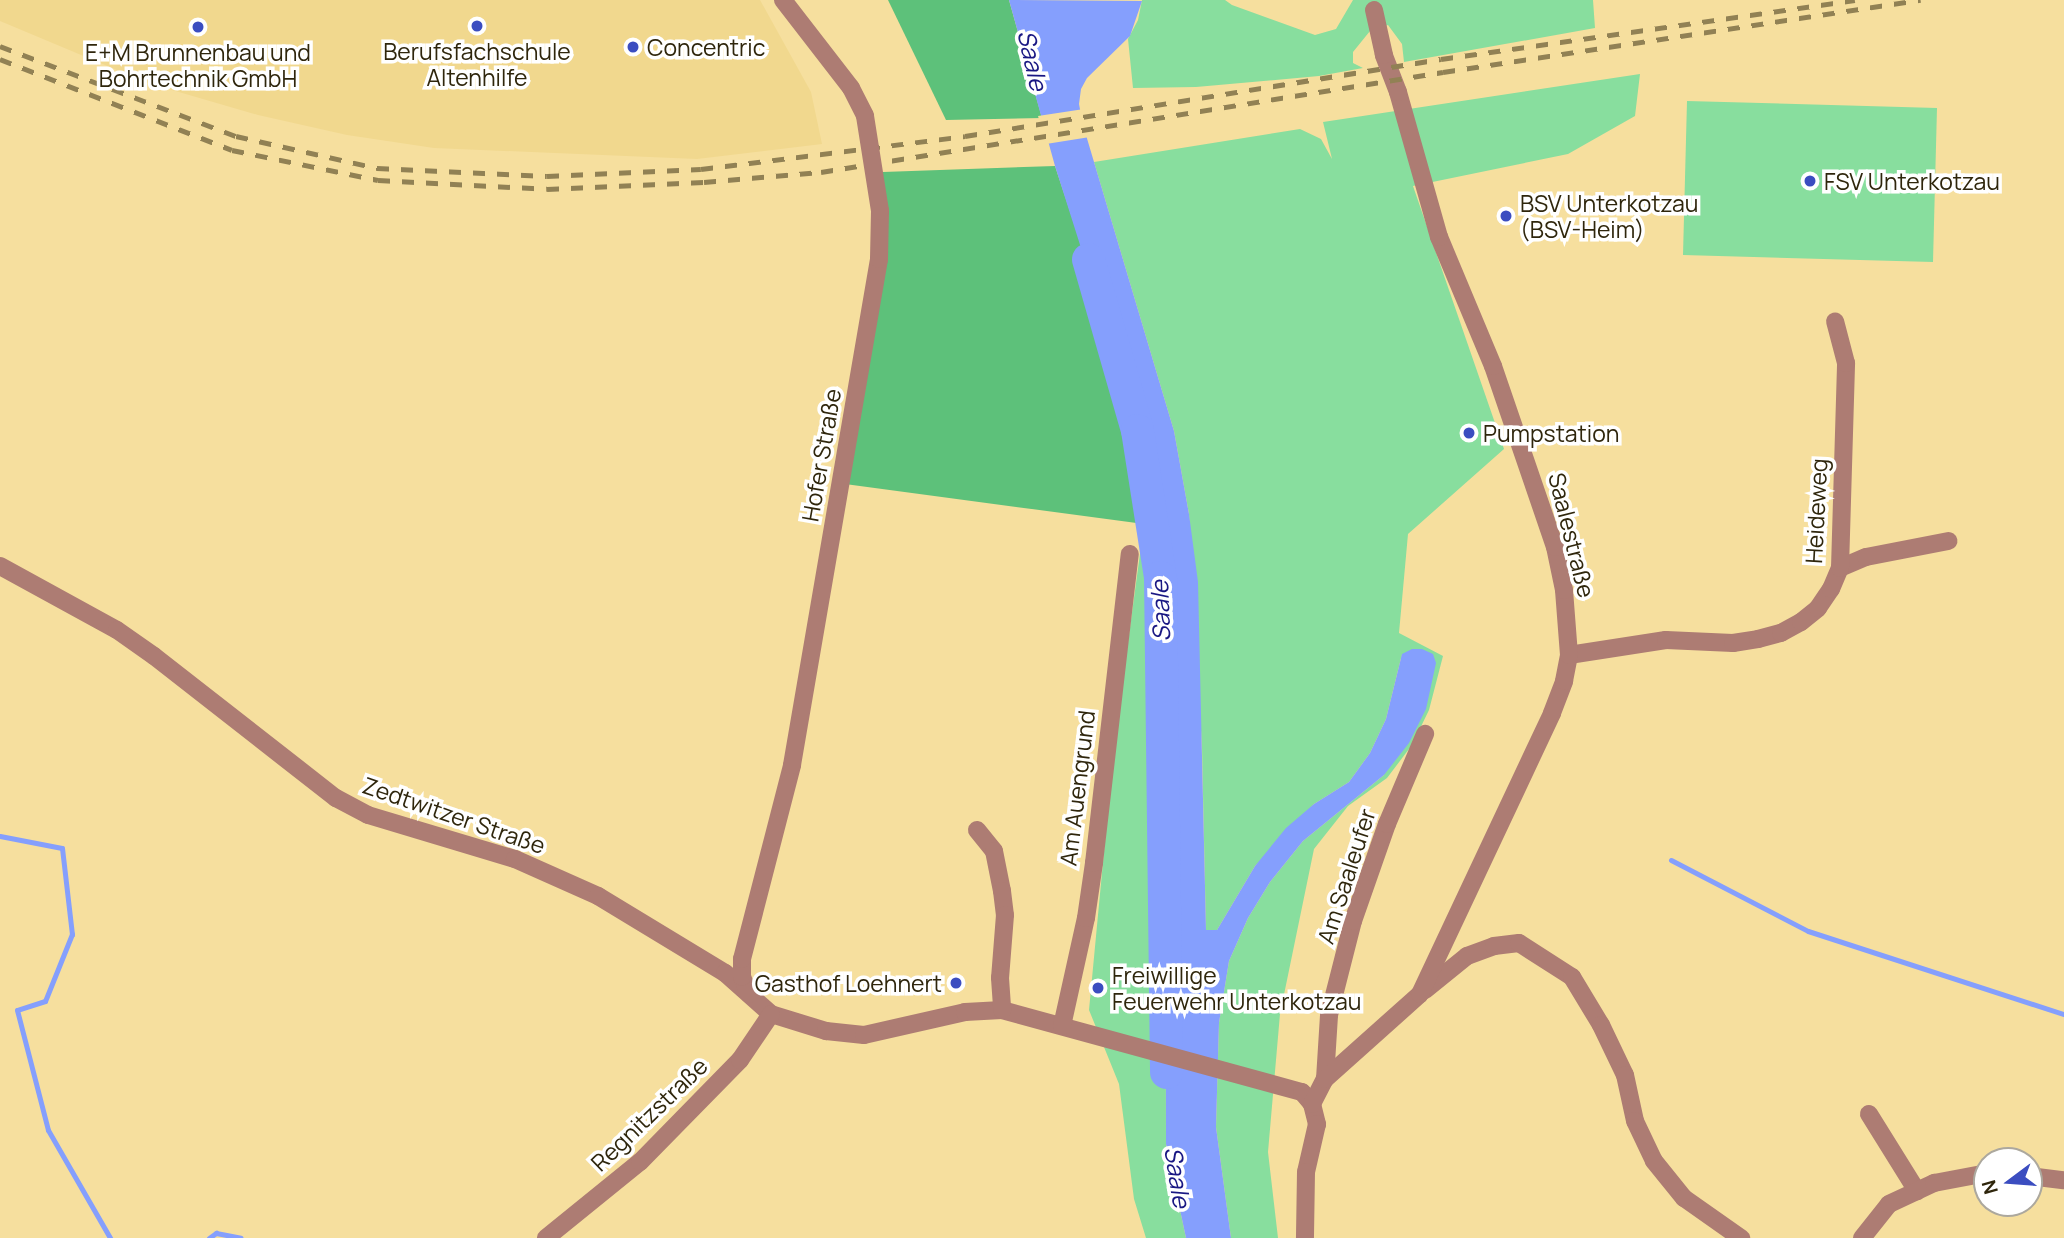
<!DOCTYPE html>
<html>
<head>
<meta charset="utf-8">
<style>
  body { margin:0 }
  #map { position:relative; width:2064px; height:1238px; overflow:hidden; background:#f6df9e; font-family:Manrope,sans-serif }
  div>[style] { position:absolute }
  .built>* { inset:0; background:#f1d88e }
  .green>* { inset:0; background:#88de9e }
  .forest>* { inset:0; background:#5dc17a }
  .water>* { inset:0; background:#859ffd }
  .pier>* { inset:0; background:#f6df9e }
  .stream>* { height:5px; margin:-2.5px; padding:0 2.5px; transform-origin:2.5px; border-radius:2.5px; background:#859ffd }
  .river>* { height:33px; margin:-16.5px; padding:0 16.5px; transform-origin:16.5px; border-radius:16.5px; background:#859ffd }
  .minor>* { height:18px; margin:-9px; padding:0 9px; transform-origin:9px; border-radius:9px; background:#ad7c73 }
  .rail>* { height:5px; margin-top:-2.5px; transform-origin:0; background:repeating-linear-gradient(90deg,#918154 0 12px,transparent 0 24px) }
  .minor-bridge>* { height:18px; margin:-9px; padding:0 9px; transform-origin:9px; border-radius:9px; background:#ad7c73 }
  .dots>* { width:19px; height:19px; translate:-50% -50%; box-sizing:border-box; border:4px solid #fff; border-radius:50% }
  span { translate:-50% -50%; white-space:nowrap; text-align:center; line-height:1.15; -webkit-text-stroke:7px #fff; paint-order:stroke }
  .poi-label { font-size:23px; color:#2f260c }
  .left { translate:0 -50%; text-align:left }
  .right { translate:-100% -50%; text-align:right }
  .street-label { font-size:23px; color:#2f260c }
  .water-label { font-size:24px; color:#191783; font-style:italic }
  .north { position:absolute; left:1973px; top:1147px; width:70px; height:70px; box-sizing:border-box; background:#fff; border:2px solid #aca89e; border-radius:50%; rotate:254deg; font-size:19px; font-weight:700; line-height:28px; text-align:center; color:#2f260c }
  .north::after { content:''; display:block; margin:auto; width:24px; height:32px; background:#3b4dc0; clip-path:polygon(50% 0,100% 100%,50% 72%,0 100%) }
</style>
</head>
<body>
<div id="map">
  <div class="built">
    <div style="clip-path:polygon(0 0,760px 0,811px 92px,822px 144px,697px 159px,434px 148px,347px 135px,258px 115px,148px 83px,0 21px)"></div>
  </div>
  <div class="green">
    <div style="clip-path:polygon(1142px 0,1225px 0,1232px 5px,1315px 35px,1336px 29px,1353px 0,1593px 0,1595px 28px,1404px 62px,1402px 44px,1388px 25px,1370px 31px,1353px 52px,1353px 63px,1363px 68px,1319px 76px,1196px 87px,1133px 88px,1128px 39px,1138px 20px)"></div>
    <div style="clip-path:polygon(1640px 74px,1635px 116px,1568px 154px,1413px 186px,1504px 449px,1408px 534px,1399px 633px,1443px 656px,1429px 710px,1412px 745px,1387px 778px,1348px 806px,1314px 849px,1280px 1014px,1268px 1152px,1278px 1238px,1231px 1238px,1216px 1127px,1219px 1023px,1229px 961px,1248px 918px,1270px 882px,1303px 841px,1384px 775px,1402px 654px,1386px 719px,1370px 753px,1349px 782px,1314px 804px,1255px 866px,1217px 930px,1206px 930px,1202px 748px,1189px 514px,1174px 431px,1094px 162px,1300px 129px,1321px 139px,1332px 159px,1323px 122px)"></div>
    <div style="clip-path:polygon(1687px 101px,1937px 108px,1933px 262px,1683px 255px)"></div>
    <div style="clip-path:polygon(1114px 344px,1141px 437px,1159px 527px,1165px 601px,1166px 1144px,1186px 1238px,1146px 1238px,1134px 1199px,1119px 1084px,1089px 1010px,1114px 746px,1144px 524px)"></div>
  </div>
  <div class="forest">
    <div style="clip-path:polygon(888px 0,1009px 0,1042px 118px,946px 120px)"></div>
    <div style="clip-path:polygon(1055px 166px,1114px 344px,1144px 524px,845px 484px,883px 172px)"></div>
  </div>
  <div class="water">
    <div style="clip-path:polygon(1009px 0,1142px 1px,1130px 36px,1087px 78px,1081px 89px,1079px 104px,1083px 125px,1174px 431px,1189px 514px,1198px 582px,1206px 930px,1217px 930px,1255px 866px,1286px 828px,1314px 804px,1349px 782px,1370px 753px,1386px 719px,1402px 654px,1412px 649px,1422px 649px,1433px 654px,1436px 663px,1426px 709px,1409px 743px,1384px 775px,1303px 841px,1270px 882px,1248px 918px,1229px 961px,1219px 1023px,1216px 1127px,1231px 1238px,1186px 1238px,1166px 1144px,1165px 601px,1159px 527px,1141px 437px,1055px 166px)"></div>
  </div>
  <div class="pier">
    <div style="clip-path:polygon(1084px 109px,1090px 137px,1046px 144px,1038px 116px)"></div>
  </div>
  <div class="stream">
    <div style="left:0;top:836px;width:63px;rotate:11deg"></div>
    <div style="left:62px;top:848px;width:87px;rotate:83.4deg"></div>
    <div style="left:72px;top:934px;width:72px;rotate:111.9deg"></div>
    <div style="left:45px;top:1001px;width:29px;rotate:162deg"></div>
    <div style="left:17px;top:1010px;width:124px;rotate:75.5deg"></div>
    <div style="left:48px;top:1130px;width:125px;rotate:60.1deg"></div>
    <div style="left:1671px;top:860px;width:154px;rotate:27.4deg"></div>
    <div style="left:1808px;top:931px;width:269px;rotate:18deg"></div>
    <div style="left:209px;top:1238px;width:9px;rotate:-36deg"></div>
    <div style="left:216px;top:1233px;width:25px;rotate:11deg"></div>
  </div>
  <div class="river">
    <div style="left:1088px;top:259px;width:178px;rotate:74deg"></div>
    <div style="left:1137px;top:430px;width:149px;rotate:81.1deg"></div>
    <div style="left:1160px;top:577px;width:495px;rotate:89.3deg"></div>
  </div>
  <div class="minor">
    <div style="left:783px;top:0;width:111px;rotate:52.3deg"></div>
    <div style="left:851px;top:88px;width:31px;rotate:63deg"></div>
    <div style="left:0;top:566px;width:133px;rotate:28.7deg"></div>
    <div style="left:117px;top:630px;width:45px;rotate:35.1deg"></div>
    <div style="left:154px;top:656px;width:231px;rotate:38deg"></div>
    <div style="left:336px;top:798px;width:36px;rotate:28deg"></div>
    <div style="left:368px;top:815px;width:153px;rotate:16.7deg"></div>
    <div style="left:515px;top:859px;width:91px;rotate:24deg"></div>
    <div style="left:598px;top:896px;width:149px;rotate:31.2deg"></div>
    <div style="left:725px;top:973px;width:62px;rotate:41.7deg"></div>
    <div style="left:771px;top:1014px;width:58px;rotate:17.2deg"></div>
    <div style="left:826px;top:1031px;width:38px;rotate:6deg"></div>
    <div style="left:864px;top:1035px;width:104px;rotate:-12.8deg"></div>
    <div style="left:965px;top:1012px;width:37px;rotate:-3deg"></div>
    <div style="left:1002px;top:1010px;width:311px;rotate:15.3deg"></div>
    <div style="left:1302px;top:1092px;width:16px;rotate:50deg"></div>
    <div style="left:1312px;top:1104px;width:21px;rotate:76deg"></div>
    <div style="left:1317px;top:1124px;width:49px;rotate:102.9deg"></div>
    <div style="left:1306px;top:1172px;width:66px;rotate:90.9deg"></div>
    <div style="left:1840px;top:568px;width:28px;rotate:-23deg"></div>
    <div style="left:1866px;top:557px;width:84px;rotate:-11deg"></div>
    <div style="left:1569px;top:655px;width:98px;rotate:-8.8deg"></div>
    <div style="left:1666px;top:640px;width:67px;rotate:2.6deg"></div>
    <div style="left:1733px;top:643px;width:25px;rotate:-9deg"></div>
    <div style="left:1758px;top:639px;width:24px;rotate:-15deg"></div>
    <div style="left:1781px;top:633px;width:23px;rotate:-29deg"></div>
    <div style="left:1801px;top:622px;width:22px;rotate:-39deg"></div>
    <div style="left:1818px;top:608px;width:23px;rotate:-56deg"></div>
    <div style="left:1831px;top:589px;width:23px;rotate:-67deg"></div>
    <div style="left:1840px;top:568px;width:205px;rotate:-88.3deg"></div>
    <div style="left:1846px;top:363px;width:43px;rotate:-104.7deg"></div>
    <div style="left:977px;top:830px;width:27px;rotate:51deg"></div>
    <div style="left:994px;top:851px;width:41px;rotate:78.7deg"></div>
    <div style="left:1002px;top:891px;width:24px;rotate:83deg"></div>
    <div style="left:1005px;top:915px;width:63px;rotate:94.5deg"></div>
    <div style="left:1000px;top:978px;width:32px;rotate:86deg"></div>
    <div style="left:1425px;top:990px;width:54px;rotate:-39deg"></div>
    <div style="left:1467px;top:956px;width:29px;rotate:-20deg"></div>
    <div style="left:1494px;top:946px;width:25px;rotate:-7deg"></div>
    <div style="left:1519px;top:943px;width:63px;rotate:32.7deg"></div>
    <div style="left:1572px;top:977px;width:56px;rotate:58.9deg"></div>
    <div style="left:1601px;top:1025px;width:55px;rotate:64.4deg"></div>
    <div style="left:1625px;top:1075px;width:47px;rotate:77.7deg"></div>
    <div style="left:1635px;top:1121px;width:44px;rotate:64.6deg"></div>
    <div style="left:1654px;top:1161px;width:48px;rotate:51deg"></div>
    <div style="left:1684px;top:1198px;width:70px;rotate:35.1deg"></div>
    <div style="left:749px;top:994px;width:18px;rotate:-112deg"></div>
    <div style="left:742px;top:977px;width:18px;rotate:-90deg"></div>
    <div style="left:742px;top:959px;width:200px;rotate:-75.5deg"></div>
    <div style="left:792px;top:765px;width:513px;rotate:-80.24deg"></div>
    <div style="left:879px;top:259px;width:48px;rotate:-88.8deg"></div>
    <div style="left:1062px;top:1026px;width:111px;rotate:-77.5deg"></div>
    <div style="left:1086px;top:918px;width:56px;rotate:-81.7deg"></div>
    <div style="left:1094px;top:863px;width:311px;rotate:-83.4deg"></div>
    <div style="left:1325px;top:1079px;width:64px;rotate:-86.4deg"></div>
    <div style="left:1329px;top:1015px;width:97px;rotate:-75.7deg"></div>
    <div style="left:1353px;top:921px;width:103px;rotate:-70.7deg"></div>
    <div style="left:1387px;top:824px;width:98px;rotate:-67.1deg"></div>
    <div style="left:1312px;top:1104px;width:28px;rotate:-63deg"></div>
    <div style="left:1325px;top:1079px;width:127px;rotate:-41.8deg"></div>
    <div style="left:1420px;top:994px;width:310px;rotate:-64.8deg"></div>
    <div style="left:1552px;top:713px;width:34px;rotate:-69deg"></div>
    <div style="left:1564px;top:681px;width:26px;rotate:-79deg"></div>
    <div style="left:1569px;top:655px;width:65px;rotate:-94.4deg"></div>
    <div style="left:1564px;top:590px;width:44px;rotate:-101.8deg"></div>
    <div style="left:1555px;top:547px;width:191px;rotate:-108.9deg"></div>
    <div style="left:1493px;top:366px;width:140px;rotate:-112.7deg"></div>
    <div style="left:1439px;top:237px;width:151px;rotate:-105.8deg"></div>
    <div style="left:1398px;top:92px;width:40px;rotate:-111deg"></div>
    <div style="left:1384px;top:55px;width:46px;rotate:-102.5deg"></div>
    <div style="left:1869px;top:1114px;width:91px;rotate:58.1deg"></div>
    <div style="left:2029px;top:1176px;width:35px;rotate:7deg"></div>
    <div style="left:546px;top:1238px;width:121px;rotate:-39deg"></div>
    <div style="left:640px;top:1162px;width:143px;rotate:-45.6deg"></div>
    <div style="left:740px;top:1060px;width:55px;rotate:-56deg"></div>
    <div style="left:1862px;top:1238px;width:43px;rotate:-51.5deg"></div>
    <div style="left:1889px;top:1204px;width:50px;rotate:-25deg"></div>
    <div style="left:1934px;top:1183px;width:54px;rotate:-10.7deg"></div>
  </div>
  <div class="rail">
    <div style="left:0;top:46px;width:253px;rotate:20.9deg"></div>
    <div style="left:236px;top:136px;width:145px;rotate:12.8deg"></div>
    <div style="left:377px;top:168px;width:170px;rotate:2.7deg"></div>
    <div style="left:547px;top:176px;width:154px;rotate:-2.6deg"></div>
    <div style="left:701px;top:169px;width:266px;rotate:-7.1deg"></div>
    <div style="left:965px;top:136px;width:482px;rotate:-9.2deg"></div>
    <div style="left:1441px;top:59px;width:418px;rotate:-8.1deg"></div>
    <div style="left:0;top:59px;width:249px;rotate:21.4deg"></div>
    <div style="left:232px;top:150px;width:149px;rotate:11.6deg"></div>
    <div style="left:378px;top:180px;width:169px;rotate:3deg"></div>
    <div style="left:547px;top:189px;width:157px;rotate:-2.6deg"></div>
    <div style="left:704px;top:182px;width:117px;rotate:-4.9deg"></div>
    <div style="left:821px;top:172px;width:630px;rotate:-9.13deg"></div>
    <div style="left:1443px;top:72px;width:483px;rotate:-8.6deg"></div>
  </div>
  <div class="minor-bridge">
    <div style="left:865px;top:116px;width:96px;rotate:81deg"></div>
  </div>
  <div class="dots">
    <div style="left:477px;top:26px;background:#3b4dc0"></div>
    <div style="left:198px;top:27px;background:#3b4dc0"></div>
    <div style="left:633px;top:47px;background:#3b4dc0"></div>
    <div style="left:1810px;top:181px;background:#3b4dc0"></div>
    <div style="left:1506px;top:216px;background:#3b4dc0"></div>
    <div style="left:1469px;top:433px;background:#3b4dc0"></div>
    <div style="left:956px;top:983px;background:#3b4dc0"></div>
    <div style="left:1098px;top:988px;background:#3b4dc0"></div>
  </div>
  <div class="poi-label">
    <span class="left" style="left:647px;top:47px">Concentric</span>
    <span style="left:477px;top:64px">Berufsfachschule<br>Altenhilfe</span>
    <span style="left:198px;top:65px">E+M Brunnenbau und<br>Bohrtechnik GmbH</span>
    <span class="left" style="left:1824px;top:181px">FSV Unterkotzau</span>
    <span class="left" style="left:1520px;top:216px">BSV Unterkotzau<br>(BSV-Heim)</span>
    <span class="left" style="left:1483px;top:433px">Pumpstation</span>
    <span class="left" style="left:1112px;top:988px">Freiwillige<br>Feuerwehr Unterkotzau</span>
    <span class="right" style="left:942px;top:983px">Gasthof Loehnert</span>
  </div>
  <div class="street-label">
    <span style="left:821px;top:455px;rotate:-80deg">Hofer Straße</span>
    <span style="left:1816px;top:511px;rotate:-87deg">Heideweg</span>
    <span style="left:1572px;top:535px;rotate:76deg">Saalestraße</span>
    <span style="left:1077px;top:788px;rotate:-83deg">Am Auengrund</span>
    <span style="left:454px;top:815px;rotate:19deg">Zedtwitzer Straße</span>
    <span style="left:1346px;top:876px;rotate:-72deg">Am Saaleufer</span>
    <span style="left:649px;top:1114px;rotate:-44deg">Regnitzstraße</span>
  </div>
  <div class="water-label">
    <span style="left:1033px;top:60px;rotate:77deg">Saale</span>
    <span style="left:1160px;top:611px;rotate:-92deg">Saale</span>
    <span style="left:1178px;top:1177px;rotate:81deg">Saale</span>
  </div>
  <div class="north">N</div>
</div>
</body>
</html>
